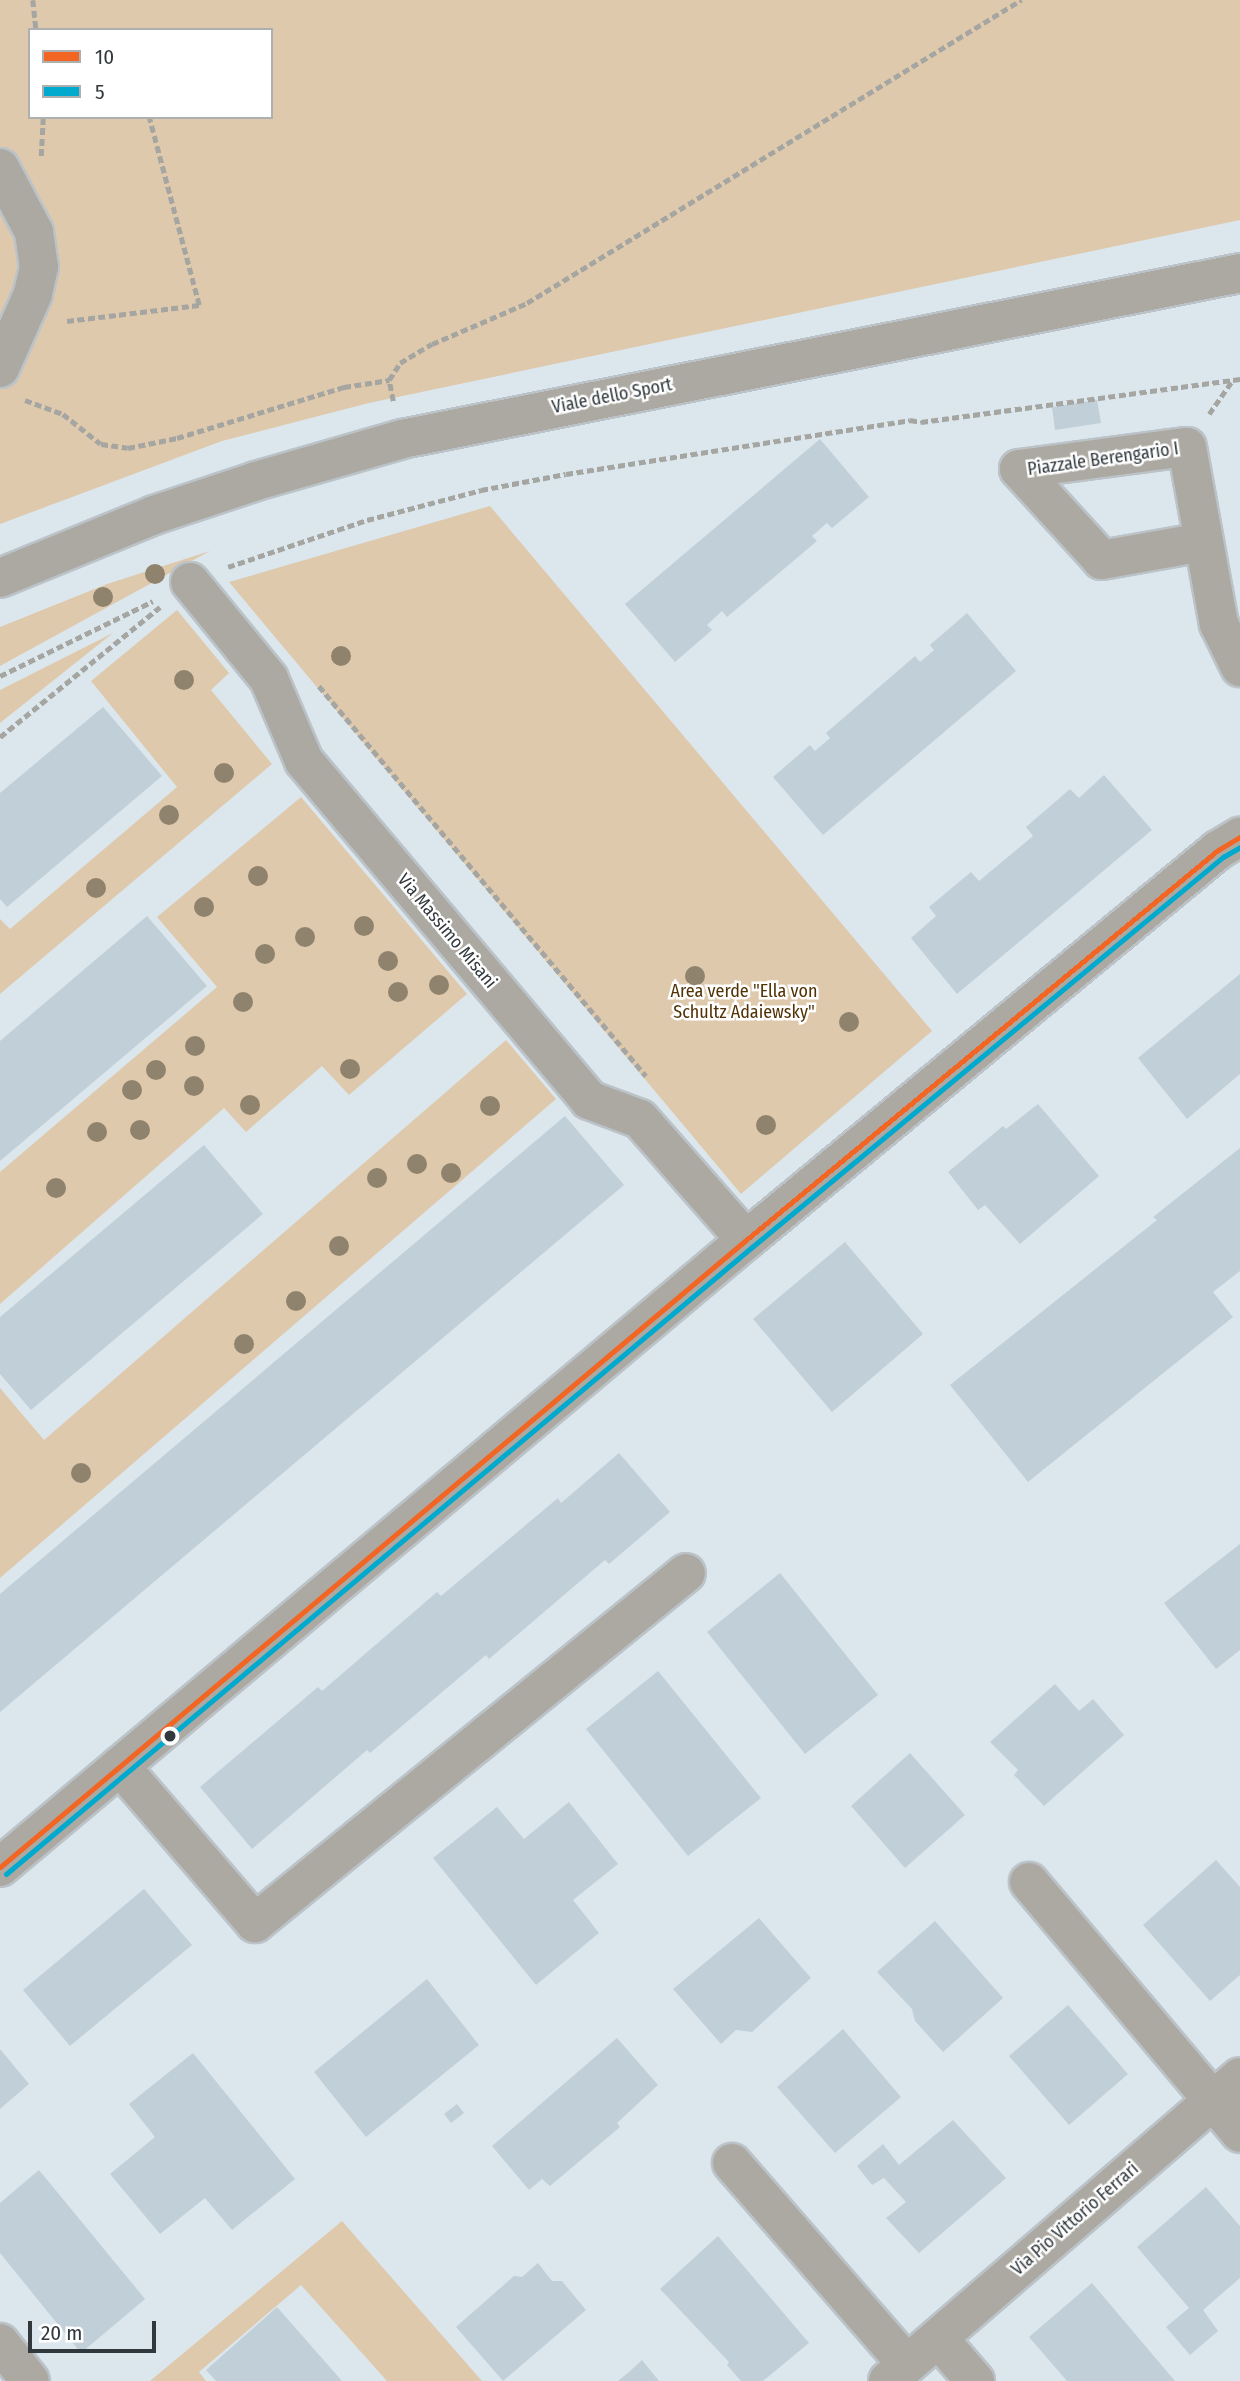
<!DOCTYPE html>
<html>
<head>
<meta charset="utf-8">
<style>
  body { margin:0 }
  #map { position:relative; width:1240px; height:2381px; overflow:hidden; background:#dce7ed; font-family:"Fira Sans Condensed",sans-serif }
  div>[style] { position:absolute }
  .green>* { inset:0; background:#dec9ad }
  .building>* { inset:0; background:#c1cfd8 }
  .path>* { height:4.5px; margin-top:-2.25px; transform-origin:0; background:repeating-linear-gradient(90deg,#a5a5a1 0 7px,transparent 0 10.5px) }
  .roads { filter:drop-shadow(2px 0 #bbc3c8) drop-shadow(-2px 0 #bbc3c8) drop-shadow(0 2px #bbc3c8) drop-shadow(0 -2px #bbc3c8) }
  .minor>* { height:38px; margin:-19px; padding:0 19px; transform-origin:19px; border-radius:19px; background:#aca9a2 }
  .bus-1>* { height:5px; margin:-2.5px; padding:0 2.5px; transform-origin:2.5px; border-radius:2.5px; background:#f26522 }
  .bus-2>* { height:5px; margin:-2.5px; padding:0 2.5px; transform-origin:2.5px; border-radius:2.5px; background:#00a9ce }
  .trees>* { width:20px; height:20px; margin:-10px; border-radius:50%; background:#90836d }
  .dots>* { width:19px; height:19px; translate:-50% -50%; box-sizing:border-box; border:4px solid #fff; border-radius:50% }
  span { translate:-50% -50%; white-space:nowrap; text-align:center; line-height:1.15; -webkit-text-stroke:5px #fff; paint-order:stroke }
  .street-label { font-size:18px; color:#31393d }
  .park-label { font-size:18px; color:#513204 }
  .legend { position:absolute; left:28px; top:28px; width:245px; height:91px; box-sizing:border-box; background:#fff; border:2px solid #adb0b1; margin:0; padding:9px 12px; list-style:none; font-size:21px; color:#31393d }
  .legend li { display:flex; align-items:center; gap:14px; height:35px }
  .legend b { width:35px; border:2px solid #adb0b1 }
  .scale { position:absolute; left:28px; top:2321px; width:128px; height:32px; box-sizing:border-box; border:4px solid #31393d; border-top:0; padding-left:9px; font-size:21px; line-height:24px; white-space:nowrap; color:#31393d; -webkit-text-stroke:5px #fff; paint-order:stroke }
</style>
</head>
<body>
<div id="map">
  <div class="green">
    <div style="clip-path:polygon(evenodd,0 0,1240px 0,1240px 220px,369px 403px,222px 441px,0 524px,0 0,30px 30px,271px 30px,271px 117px,30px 117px,30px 30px)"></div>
    <div style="clip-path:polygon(490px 506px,932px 1031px,741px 1194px,229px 582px)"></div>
    <div style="clip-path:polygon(210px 551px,0 666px,0 627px,107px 584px)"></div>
    <div style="clip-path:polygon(177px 610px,229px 673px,211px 690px,272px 764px,0 994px,0 919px,10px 929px,177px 787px,91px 681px)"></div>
    <div style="clip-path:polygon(113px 633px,0 723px,0 690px)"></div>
    <div style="clip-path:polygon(301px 797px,467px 994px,349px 1095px,322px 1066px,246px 1132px,224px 1108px,0 1304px,0 1172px,217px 987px,157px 917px)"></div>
    <div style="clip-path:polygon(506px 1040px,556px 1099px,0 1578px,0 1388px,44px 1440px)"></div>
    <div style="clip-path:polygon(342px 2221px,482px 2381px,387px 2381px,301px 2285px,199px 2372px,206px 2381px,150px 2381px)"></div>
  </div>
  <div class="building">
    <div style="clip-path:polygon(1097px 400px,1101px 423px,1055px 430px,1052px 407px)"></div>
    <div style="clip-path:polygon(820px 439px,869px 497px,832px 528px,827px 523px,812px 536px,817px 541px,727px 617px,722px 611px,707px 625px,712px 630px,675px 662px,625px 604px)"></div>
    <div style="clip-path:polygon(967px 613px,1016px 671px,823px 835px,773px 777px,810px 745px,815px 751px,830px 738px,826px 733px,915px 656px,920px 662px,934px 650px,930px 645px)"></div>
    <div style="clip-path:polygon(103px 707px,162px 776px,7px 907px,0 899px,0 793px)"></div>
    <div style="clip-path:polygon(1104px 775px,1152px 830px,957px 994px,911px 938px,936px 916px,929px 907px,971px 872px,979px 881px,1033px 836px,1026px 827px,1070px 789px,1079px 798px)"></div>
    <div style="clip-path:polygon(147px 916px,207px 986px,0 1161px,0 1041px)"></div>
    <div style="clip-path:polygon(1240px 974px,1240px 1074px,1187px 1119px,1138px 1058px)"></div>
    <div style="clip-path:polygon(1038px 1104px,1099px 1176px,1020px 1244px,985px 1205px,978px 1210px,948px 1172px,1003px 1126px,1006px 1129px)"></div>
    <div style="clip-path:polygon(565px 1116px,624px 1185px,0 1712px,0 1594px)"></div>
    <div style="clip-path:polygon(204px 1145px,263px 1214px,31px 1410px,0 1374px,0 1317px)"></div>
    <div style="clip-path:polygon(1240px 1148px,1240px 1271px,1213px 1292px,1233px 1317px,1028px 1482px,950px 1385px,1157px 1220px,1153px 1217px)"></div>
    <div style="clip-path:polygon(845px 1242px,923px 1334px,832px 1412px,753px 1319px)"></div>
    <div style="clip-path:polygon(619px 1453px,670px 1512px,609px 1564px,605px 1560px,489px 1659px,486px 1655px,370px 1753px,367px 1750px,252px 1849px,200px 1787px,318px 1687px,322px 1691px,437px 1592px,441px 1596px,558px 1498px,561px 1503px)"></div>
    <div style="clip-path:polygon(1240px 1544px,1240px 1650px,1216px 1669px,1164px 1603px)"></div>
    <div style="clip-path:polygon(780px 1573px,878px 1695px,805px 1754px,707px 1632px)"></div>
    <div style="clip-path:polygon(658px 1671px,761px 1798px,688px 1856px,586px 1729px)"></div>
    <div style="clip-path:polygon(1055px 1684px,1079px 1711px,1093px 1699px,1124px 1735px,1044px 1806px,1014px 1775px,1018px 1770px,990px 1742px)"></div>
    <div style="clip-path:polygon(910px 1753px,965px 1815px,905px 1868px,851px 1806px)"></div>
    <div style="clip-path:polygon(569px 1802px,618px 1864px,573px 1900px,599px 1933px,536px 1985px,433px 1858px,497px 1807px,524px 1839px)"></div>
    <div style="clip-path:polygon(1216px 1860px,1240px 1887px,1240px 1975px,1210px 2001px,1143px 1925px)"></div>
    <div style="clip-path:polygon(144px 1889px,192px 1945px,70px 2046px,23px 1990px)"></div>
    <div style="clip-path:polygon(759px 1918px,811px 1978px,752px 2032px,736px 2030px,721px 2044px,673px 1989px)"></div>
    <div style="clip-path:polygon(935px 1921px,1003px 1998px,943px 2052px,915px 2021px,912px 2009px,877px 1972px)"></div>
    <div style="clip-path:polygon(427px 1979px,479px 2045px,366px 2137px,314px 2072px)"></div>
    <div style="clip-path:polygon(1068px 2005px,1128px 2074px,1069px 2125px,1009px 2056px)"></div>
    <div style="clip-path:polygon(843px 2029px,901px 2097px,835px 2153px,777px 2087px)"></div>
    <div style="clip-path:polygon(617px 2038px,658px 2085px,617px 2123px,620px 2127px,550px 2186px,542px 2179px,529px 2190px,492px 2146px)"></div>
    <div style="clip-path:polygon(0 2049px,29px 2084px,0 2109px)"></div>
    <div style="clip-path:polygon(193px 2053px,295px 2179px,232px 2230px,205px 2198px,160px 2234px,110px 2174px,155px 2137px,129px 2104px)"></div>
    <div style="clip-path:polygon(457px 2104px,464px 2113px,451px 2123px,444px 2114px)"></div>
    <div style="clip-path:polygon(953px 2120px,1006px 2178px,919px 2253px,886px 2218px,906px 2202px,884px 2178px,872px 2185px,857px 2166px,883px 2144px,899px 2165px)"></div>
    <div style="clip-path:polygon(39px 2170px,145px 2299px,81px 2353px,0 2253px,0 2203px)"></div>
    <div style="clip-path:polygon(1206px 2187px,1240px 2226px,1240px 2278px,1203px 2310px,1218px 2331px,1190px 2355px,1166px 2327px,1189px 2308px,1137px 2247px)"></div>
    <div style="clip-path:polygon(718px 2236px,809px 2343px,763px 2381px,741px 2381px,727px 2365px,729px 2362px,660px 2289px)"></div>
    <div style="clip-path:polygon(538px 2263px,552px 2281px,562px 2281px,586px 2310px,503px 2381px,456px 2327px,514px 2276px,522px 2277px)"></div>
    <div style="clip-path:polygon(1092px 2283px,1175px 2381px,1067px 2381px,1029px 2337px)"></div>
    <div style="clip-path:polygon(277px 2307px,342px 2381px,216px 2381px,206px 2370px)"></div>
    <div style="clip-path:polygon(642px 2360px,659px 2381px,618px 2381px,630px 2371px)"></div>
  </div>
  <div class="path">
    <div style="left:33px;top:0;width:30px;rotate:84deg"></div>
    <div style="left:41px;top:156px;width:39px;rotate:-87deg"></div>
    <div style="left:67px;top:321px;width:133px;rotate:-6.9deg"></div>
    <div style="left:199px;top:305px;width:195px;rotate:-104.9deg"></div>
    <div style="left:25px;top:400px;width:40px;rotate:20.2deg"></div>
    <div style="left:63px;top:414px;width:48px;rotate:38.3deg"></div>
    <div style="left:101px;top:444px;width:27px;rotate:8deg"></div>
    <div style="left:128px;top:448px;width:50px;rotate:-11.5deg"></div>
    <div style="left:177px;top:438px;width:175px;rotate:-17deg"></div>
    <div style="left:344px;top:387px;width:46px;rotate:-8.8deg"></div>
    <div style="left:393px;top:401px;width:21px;rotate:-101deg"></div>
    <div style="left:389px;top:380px;width:20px;rotate:-57deg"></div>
    <div style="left:400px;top:363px;width:37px;rotate:-31deg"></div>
    <div style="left:432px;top:344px;width:103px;rotate:-23.3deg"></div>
    <div style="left:527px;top:303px;width:580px;rotate:-31.52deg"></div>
    <div style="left:1209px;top:414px;width:40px;rotate:-55.1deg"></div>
    <div style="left:228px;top:567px;width:147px;rotate:-18.7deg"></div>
    <div style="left:367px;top:520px;width:118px;rotate:-14.7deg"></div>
    <div style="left:481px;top:490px;width:86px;rotate:-10.7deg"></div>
    <div style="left:566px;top:474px;width:348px;rotate:-8.9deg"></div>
    <div style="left:910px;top:420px;width:11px;rotate:10deg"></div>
    <div style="left:921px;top:422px;width:322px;rotate:-7.7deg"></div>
    <div style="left:0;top:676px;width:170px;rotate:-26.1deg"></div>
    <div style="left:319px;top:686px;width:509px;rotate:50.02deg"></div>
    <div style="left:0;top:737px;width:206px;rotate:-39.1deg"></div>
  </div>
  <div class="roads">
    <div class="minor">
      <div style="left:0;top:168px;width:72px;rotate:62deg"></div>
      <div style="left:34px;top:232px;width:35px;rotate:82deg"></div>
      <div style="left:39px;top:267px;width:28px;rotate:103deg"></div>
      <div style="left:33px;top:294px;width:81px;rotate:114deg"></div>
      <div style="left:1203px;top:542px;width:103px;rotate:169.9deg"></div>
      <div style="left:1102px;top:560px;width:123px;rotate:-132.4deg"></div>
      <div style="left:1019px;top:469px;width:169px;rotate:-7.5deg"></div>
      <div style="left:1187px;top:447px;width:180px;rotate:79.8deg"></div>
      <div style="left:1219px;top:624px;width:48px;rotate:64deg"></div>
      <div style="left:0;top:578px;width:166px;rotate:-22.2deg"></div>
      <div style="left:154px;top:515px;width:108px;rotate:-18.4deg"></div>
      <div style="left:256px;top:481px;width:152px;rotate:-16deg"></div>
      <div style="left:402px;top:439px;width:854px;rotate:-11.2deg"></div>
      <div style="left:190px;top:582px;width:125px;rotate:50.8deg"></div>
      <div style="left:269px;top:679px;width:89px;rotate:66.9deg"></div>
      <div style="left:304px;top:761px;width:443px;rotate:49.9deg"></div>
      <div style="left:589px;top:1100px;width:54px;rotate:20.4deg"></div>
      <div style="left:640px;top:1119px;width:161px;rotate:48.8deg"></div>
      <div style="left:120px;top:1766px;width:207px;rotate:49.3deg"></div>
      <div style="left:255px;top:1923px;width:555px;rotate:-39.08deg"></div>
      <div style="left:0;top:1867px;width:974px;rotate:-40.05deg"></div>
      <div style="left:746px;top:1240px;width:612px;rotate:-39.57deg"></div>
      <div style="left:1218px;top:850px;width:26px;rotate:-31deg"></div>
      <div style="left:1029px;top:1882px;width:328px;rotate:49.9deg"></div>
      <div style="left:732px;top:2163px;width:267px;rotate:49deg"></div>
      <div style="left:938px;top:2338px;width:57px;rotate:49.3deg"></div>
      <div style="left:0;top:2343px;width:48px;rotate:51.7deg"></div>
      <div style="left:888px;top:2381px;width:465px;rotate:-40.8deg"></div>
    </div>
  </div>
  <div class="bus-1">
    <div style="left:0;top:1867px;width:974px;rotate:-40.05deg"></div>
    <div style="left:746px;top:1240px;width:612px;rotate:-39.57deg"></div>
    <div style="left:1218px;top:850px;width:26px;rotate:-31deg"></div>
  </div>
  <div class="bus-2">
    <div style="left:6px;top:1874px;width:974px;rotate:-40.05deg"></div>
    <div style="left:752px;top:1247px;width:612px;rotate:-39.63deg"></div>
    <div style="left:1223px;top:857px;width:20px;rotate:-30deg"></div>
  </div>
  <div class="trees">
    <div style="left:155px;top:574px"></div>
    <div style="left:103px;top:597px"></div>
    <div style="left:341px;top:656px"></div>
    <div style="left:184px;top:680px"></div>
    <div style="left:224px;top:773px"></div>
    <div style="left:169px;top:815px"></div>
    <div style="left:258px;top:876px"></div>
    <div style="left:96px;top:888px"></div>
    <div style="left:204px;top:907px"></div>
    <div style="left:364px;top:926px"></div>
    <div style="left:305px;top:937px"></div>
    <div style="left:265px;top:954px"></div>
    <div style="left:388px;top:961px"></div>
    <div style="left:695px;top:976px"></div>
    <div style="left:439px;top:985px"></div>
    <div style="left:398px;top:992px"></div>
    <div style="left:243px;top:1002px"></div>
    <div style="left:849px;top:1022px"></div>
    <div style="left:195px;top:1046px"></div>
    <div style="left:350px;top:1069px"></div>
    <div style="left:156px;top:1070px"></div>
    <div style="left:194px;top:1086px"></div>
    <div style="left:132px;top:1090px"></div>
    <div style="left:250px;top:1105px"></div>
    <div style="left:490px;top:1106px"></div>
    <div style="left:766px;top:1125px"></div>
    <div style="left:140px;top:1130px"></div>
    <div style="left:97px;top:1132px"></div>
    <div style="left:417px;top:1164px"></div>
    <div style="left:451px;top:1173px"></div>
    <div style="left:377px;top:1178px"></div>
    <div style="left:56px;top:1188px"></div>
    <div style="left:339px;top:1246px"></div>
    <div style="left:296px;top:1301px"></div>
    <div style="left:244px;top:1344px"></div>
    <div style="left:81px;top:1473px"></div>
  </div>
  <div class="dots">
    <div style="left:170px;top:1736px;background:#31393d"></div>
  </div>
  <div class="street-label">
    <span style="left:612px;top:396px;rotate:-11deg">Viale dello Sport</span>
    <span style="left:1103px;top:459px;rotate:-8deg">Piazzale Berengario I</span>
    <span style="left:447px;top:931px;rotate:50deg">Via Massimo Misani</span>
    <span style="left:1075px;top:2219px;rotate:-41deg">Via Pio Vittorio Ferrari</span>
  </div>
  <div class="park-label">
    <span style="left:744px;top:1002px">Area verde "Ella von<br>Schultz Adaiewsky"</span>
  </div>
  <ul class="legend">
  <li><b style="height:9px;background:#f26522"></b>10</li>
  <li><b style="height:9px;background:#00a9ce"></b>5</li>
  </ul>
  <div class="scale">20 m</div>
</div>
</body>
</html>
